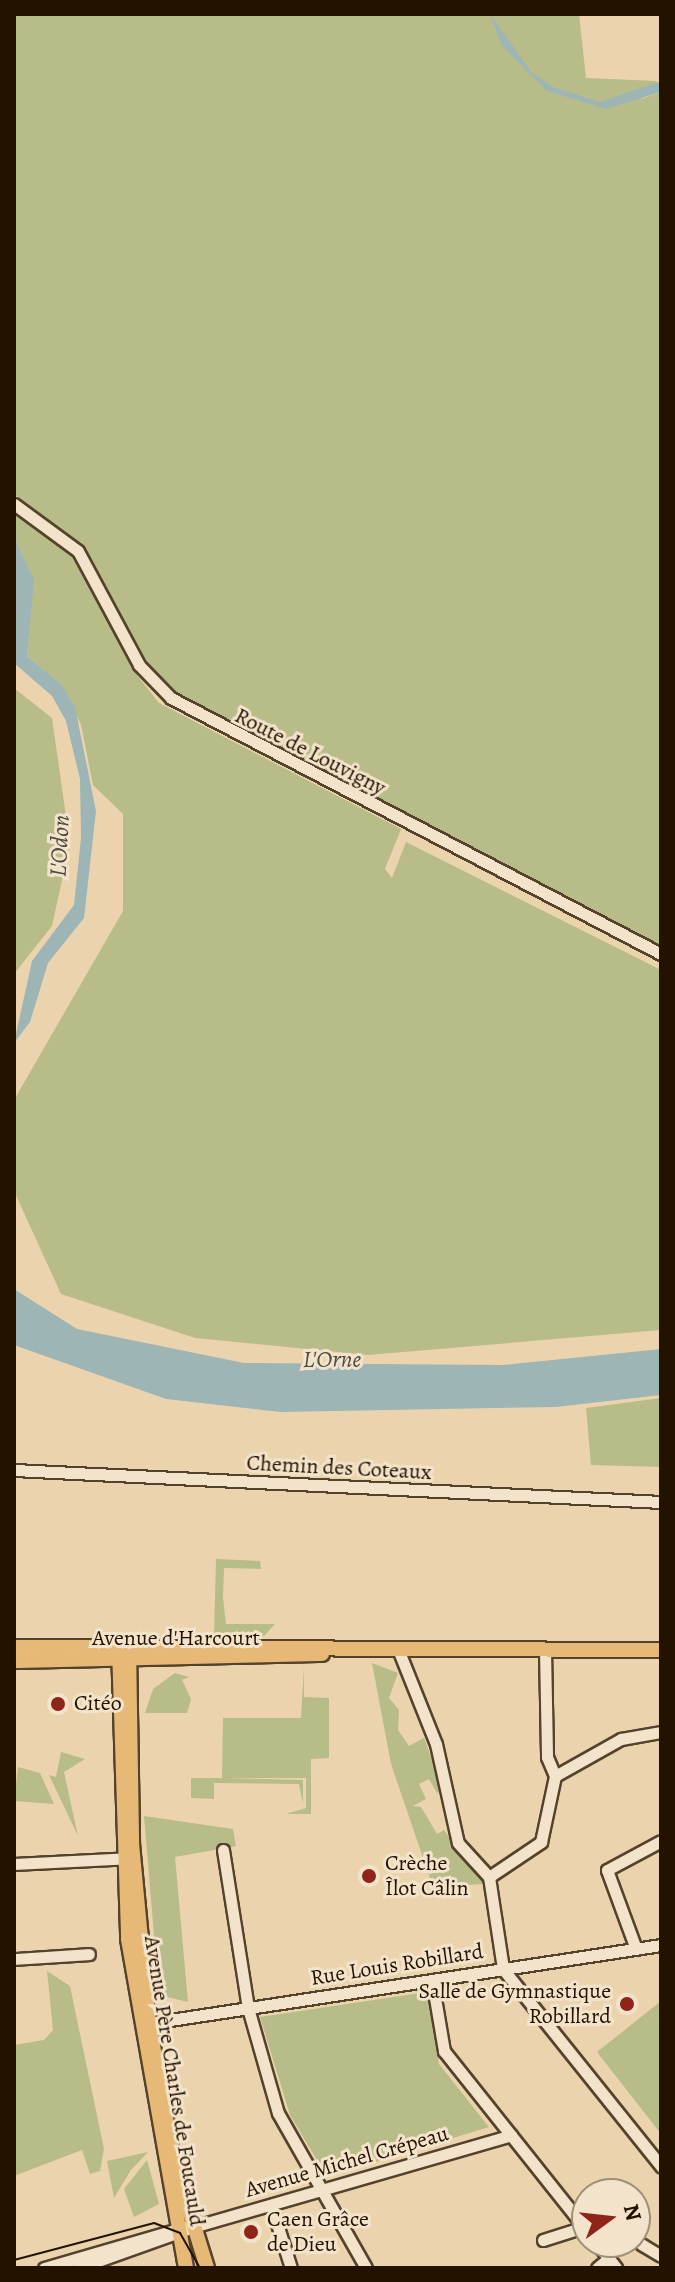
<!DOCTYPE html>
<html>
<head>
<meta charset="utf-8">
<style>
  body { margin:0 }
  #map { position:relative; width:675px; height:2282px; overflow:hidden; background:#ebd4ad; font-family:Alegreya,serif }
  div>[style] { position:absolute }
  .green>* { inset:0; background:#b8bc89 }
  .water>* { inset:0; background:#9eb5b6 }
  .roads { filter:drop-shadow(2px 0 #55422b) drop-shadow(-2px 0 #55422b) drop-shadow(0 2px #55422b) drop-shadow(0 -2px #55422b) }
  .minor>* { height:11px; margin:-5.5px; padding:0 5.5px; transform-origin:5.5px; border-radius:5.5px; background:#f2e3ca }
  .major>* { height:14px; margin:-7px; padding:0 7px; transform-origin:7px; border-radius:7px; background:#e6ba76 }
  .tram>* { height:2px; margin:-1px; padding:0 1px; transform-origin:1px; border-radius:1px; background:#231200 }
  .dots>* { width:22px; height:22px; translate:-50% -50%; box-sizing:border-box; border:4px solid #f2e3ca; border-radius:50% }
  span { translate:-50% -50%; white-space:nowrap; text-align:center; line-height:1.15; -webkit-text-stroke:6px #f2e3ca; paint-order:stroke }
  .street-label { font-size:22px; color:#231200 }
  .poi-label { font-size:22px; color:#231200 }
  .left { translate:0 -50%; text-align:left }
  .right { translate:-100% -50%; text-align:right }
  .water-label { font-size:24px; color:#4e4b40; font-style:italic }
  .frame { position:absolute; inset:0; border:16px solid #231200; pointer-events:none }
  .north { position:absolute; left:571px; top:2178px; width:80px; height:80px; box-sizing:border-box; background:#f2e3ca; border:2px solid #9f8f79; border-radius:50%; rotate:75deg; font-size:22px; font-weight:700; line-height:32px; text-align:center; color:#231200 }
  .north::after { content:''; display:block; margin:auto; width:28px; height:36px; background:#8f2418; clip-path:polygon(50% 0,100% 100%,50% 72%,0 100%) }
</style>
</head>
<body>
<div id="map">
  <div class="green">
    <div style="clip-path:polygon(14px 14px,579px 14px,586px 78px,657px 81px,641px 99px,661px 92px,661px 946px,178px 700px,142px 655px,85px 548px,14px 494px)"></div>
    <div style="clip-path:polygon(14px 508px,84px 566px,133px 670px,159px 703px,401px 829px,385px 869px,392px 878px,406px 842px,661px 970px,661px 1330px,368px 1355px,195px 1338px,61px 1294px,14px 1191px,14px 1100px,123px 911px,123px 814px,93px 785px,81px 725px,61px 684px,27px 656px,33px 580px,14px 537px)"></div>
    <div style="clip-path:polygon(14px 688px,52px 718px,70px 844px,52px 926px,14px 974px)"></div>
    <div style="clip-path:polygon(661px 1398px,661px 1467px,591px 1465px,586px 1408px)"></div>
    <div style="clip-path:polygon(216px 1559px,260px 1561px,261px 1569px,224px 1568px,223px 1598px,226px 1624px,275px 1624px,264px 1636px,214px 1636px)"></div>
    <div style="clip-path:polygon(372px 1663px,398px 1673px,389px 1698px,399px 1710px,398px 1730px,409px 1746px,424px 1738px,443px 1790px,437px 1793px,429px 1779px,419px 1784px,426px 1799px,413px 1806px,421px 1807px,437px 1834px,444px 1830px,484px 1884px,433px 1887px,391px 1764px)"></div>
    <div style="clip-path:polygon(304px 1667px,304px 1697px,329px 1698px,329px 1758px,311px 1759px,311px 1814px,286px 1814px,306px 1808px,306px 1778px,226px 1778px,303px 1780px,303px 1804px,299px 1784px,214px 1783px,214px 1799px,191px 1798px,191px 1778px,222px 1778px,223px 1718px,301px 1718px)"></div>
    <div style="clip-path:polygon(175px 1673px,189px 1677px,182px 1680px,191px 1699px,187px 1713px,145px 1713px,153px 1689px)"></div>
    <div style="clip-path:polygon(61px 1752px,85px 1759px,64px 1772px,78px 1836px,49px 1775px,56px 1777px)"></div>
    <div style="clip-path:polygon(18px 1767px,40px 1773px,54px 1804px,14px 1801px)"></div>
    <div style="clip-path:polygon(144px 1816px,233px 1829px,236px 1846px,175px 1857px,188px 2002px,159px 1995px)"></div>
    <div style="clip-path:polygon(47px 1971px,70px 1986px,104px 2149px,100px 2171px,90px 2174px,82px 2150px,14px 2176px,14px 2045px,44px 2040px,53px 2030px)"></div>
    <div style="clip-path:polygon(427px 1992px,439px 2064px,489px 2127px,327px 2177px,290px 2115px,260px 2017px)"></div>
    <div style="clip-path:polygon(661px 2001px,661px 2134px,597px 2052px)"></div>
    <div style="clip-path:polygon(148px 2152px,131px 2170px,114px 2198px,107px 2161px)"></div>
    <div style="clip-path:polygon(147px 2160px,159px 2204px,134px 2217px,124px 2189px)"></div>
  </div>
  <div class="water">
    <div style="clip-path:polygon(490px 14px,532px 73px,553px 87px,600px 102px,661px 81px,661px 92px,606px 109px,547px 91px,502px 46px)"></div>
    <div style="clip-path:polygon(14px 537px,34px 580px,27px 656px,61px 684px,75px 707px,96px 811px,84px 918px,48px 963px,30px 1022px,14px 1043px,32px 961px,74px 905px,81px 838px,80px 779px,66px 721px,52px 696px,14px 663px)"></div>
    <div style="clip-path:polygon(14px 1289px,77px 1329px,244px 1363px,502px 1365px,661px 1349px,661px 1395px,556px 1407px,280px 1412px,166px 1399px,14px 1345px)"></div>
  </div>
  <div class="roads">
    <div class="minor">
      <div style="left:14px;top:504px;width:79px;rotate:36.3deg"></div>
      <div style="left:78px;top:551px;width:129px;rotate:61.8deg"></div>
      <div style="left:139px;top:665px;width:46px;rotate:45.9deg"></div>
      <div style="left:171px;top:698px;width:553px;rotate:27.58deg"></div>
      <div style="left:14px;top:1470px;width:648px;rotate:2.83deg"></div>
      <div style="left:398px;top:1649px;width:102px;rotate:68.2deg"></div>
      <div style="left:436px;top:1744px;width:101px;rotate:77.5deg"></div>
      <div style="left:458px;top:1843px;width:46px;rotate:47.6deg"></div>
      <div style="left:489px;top:1877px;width:93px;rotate:81.3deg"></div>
      <div style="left:503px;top:1969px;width:253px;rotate:51.3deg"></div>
      <div style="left:545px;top:1650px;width:107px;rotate:88.9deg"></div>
      <div style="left:547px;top:1757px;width:21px;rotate:67deg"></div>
      <div style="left:223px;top:1850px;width:160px;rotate:81deg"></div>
      <div style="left:248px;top:2008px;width:109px;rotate:74.1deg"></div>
      <div style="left:278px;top:2113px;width:178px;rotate:60.4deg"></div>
      <div style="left:14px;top:1864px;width:118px;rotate:-2.9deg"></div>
      <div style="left:489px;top:1877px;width:63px;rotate:-33.9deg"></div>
      <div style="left:541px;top:1842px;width:67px;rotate:-78deg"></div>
      <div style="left:555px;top:1776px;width:76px;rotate:-29.3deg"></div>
      <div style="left:621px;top:1739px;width:41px;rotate:-9.9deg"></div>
      <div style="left:636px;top:1949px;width:84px;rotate:-110.2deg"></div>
      <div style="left:607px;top:1870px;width:61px;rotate:-28.2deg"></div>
      <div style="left:14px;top:1959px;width:75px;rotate:-3.8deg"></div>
      <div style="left:432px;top:1980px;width:72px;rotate:80.4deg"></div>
      <div style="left:444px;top:2051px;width:230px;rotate:51.5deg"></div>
      <div style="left:144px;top:2024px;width:523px;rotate:-8.69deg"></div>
      <div style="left:271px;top:2205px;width:66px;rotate:72.4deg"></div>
      <div style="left:543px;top:2240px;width:43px;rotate:-17.6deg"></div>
      <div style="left:596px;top:2242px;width:33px;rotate:52deg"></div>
      <div style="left:641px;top:2244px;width:23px;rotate:31deg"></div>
      <div style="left:44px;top:2268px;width:147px;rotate:-16.2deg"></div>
      <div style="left:78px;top:2268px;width:122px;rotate:-19.6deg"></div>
      <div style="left:193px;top:2227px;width:331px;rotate:-16.1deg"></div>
      <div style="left:597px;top:2268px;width:16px;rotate:-40deg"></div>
    </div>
    <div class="major">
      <div style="left:14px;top:1647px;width:647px;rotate:0.27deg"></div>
      <div style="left:119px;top:1647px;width:292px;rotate:88.2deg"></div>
      <div style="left:128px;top:1939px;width:334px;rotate:80deg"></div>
      <div style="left:129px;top:1647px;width:197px;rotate:89.1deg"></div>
      <div style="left:132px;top:1844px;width:180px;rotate:84.6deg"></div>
      <div style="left:149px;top:2023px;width:137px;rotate:79.9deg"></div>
      <div style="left:173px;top:2158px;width:115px;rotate:72.8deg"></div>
      <div style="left:14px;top:1661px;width:308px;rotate:-1.3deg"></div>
    </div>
  </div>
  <div class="tram">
    <div style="left:14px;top:2260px;width:145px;rotate:-14.8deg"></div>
    <div style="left:154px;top:2223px;width:28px;rotate:21deg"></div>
    <div style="left:180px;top:2233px;width:40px;rotate:60.3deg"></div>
  </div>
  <div class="dots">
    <div style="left:58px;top:1704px;background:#8f2418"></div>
    <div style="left:369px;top:1876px;background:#8f2418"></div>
    <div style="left:627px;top:2004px;background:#8f2418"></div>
    <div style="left:251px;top:2232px;background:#8f2418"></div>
  </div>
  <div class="street-label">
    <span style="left:310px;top:752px;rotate:27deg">Route de Louvigny</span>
    <span style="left:339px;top:1468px;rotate:3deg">Chemin des Coteaux</span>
    <span style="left:176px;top:1639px">Avenue d'Harcourt</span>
    <span style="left:397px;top:1965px;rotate:-9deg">Rue Louis Robillard</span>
    <span style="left:174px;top:2081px;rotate:81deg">Avenue Père Charles de Foucauld</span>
    <span style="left:347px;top:2162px;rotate:-16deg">Avenue Michel Crépeau</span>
  </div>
  <div class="poi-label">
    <span class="left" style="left:74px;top:1704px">Citéo</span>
    <span class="left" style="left:385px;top:1876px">Crèche<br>Îlot Câlin</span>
    <span class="right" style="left:611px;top:2004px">Salle de Gymnastique<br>Robillard</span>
    <span class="left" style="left:267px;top:2232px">Caen Grâce<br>de Dieu</span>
  </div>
  <div class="water-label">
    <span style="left:60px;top:846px;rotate:-87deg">L'Odon</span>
    <span style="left:332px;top:1360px">L'Orne</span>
  </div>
  <div class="frame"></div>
  <div class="north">N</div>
</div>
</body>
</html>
